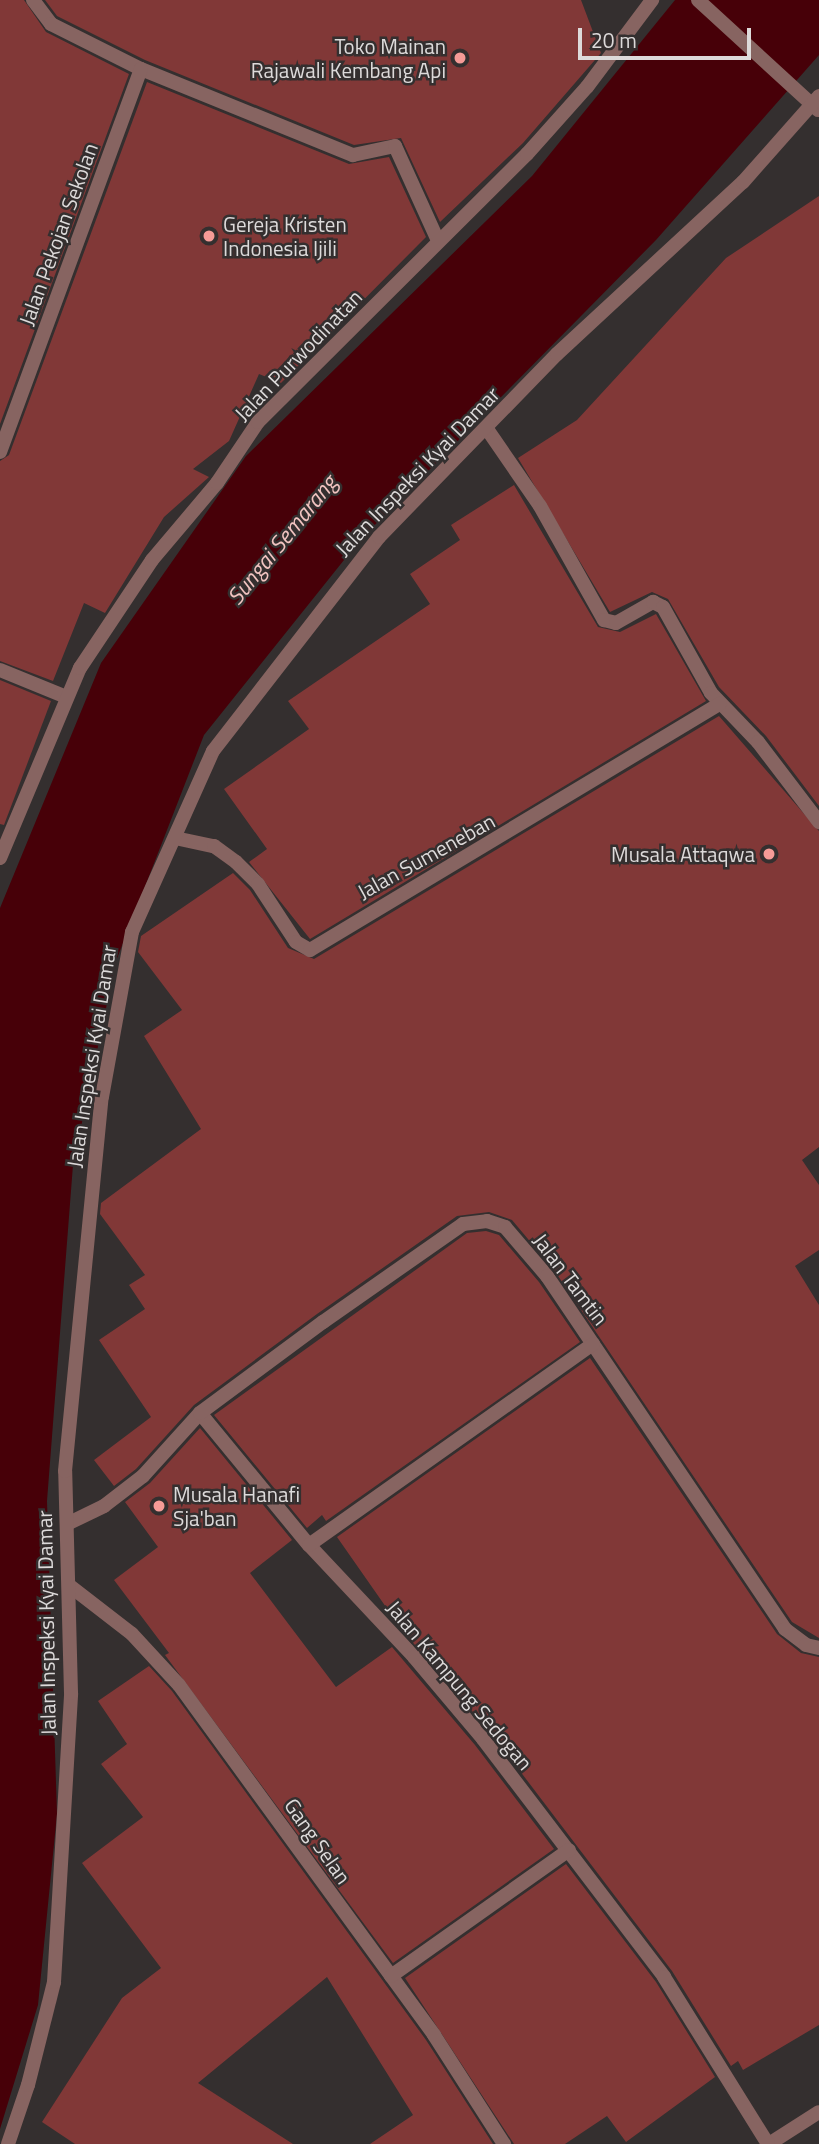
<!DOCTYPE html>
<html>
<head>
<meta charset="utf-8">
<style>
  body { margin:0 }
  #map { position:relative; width:819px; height:2144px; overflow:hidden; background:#342f2f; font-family:"Titillium Web",sans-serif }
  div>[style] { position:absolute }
  .water>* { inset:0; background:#470008 }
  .building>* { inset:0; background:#813837 }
  .lane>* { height:14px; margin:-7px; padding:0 7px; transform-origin:7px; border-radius:7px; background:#876461 }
  .street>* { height:14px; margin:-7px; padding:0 7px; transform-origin:7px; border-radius:7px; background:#876461 }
  .dots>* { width:19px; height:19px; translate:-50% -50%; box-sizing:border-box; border:4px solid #342f2f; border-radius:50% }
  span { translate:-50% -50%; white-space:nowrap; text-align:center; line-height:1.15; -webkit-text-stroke:5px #342f2f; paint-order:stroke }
  .poi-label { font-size:21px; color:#dddada }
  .right { translate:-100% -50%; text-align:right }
  .left { translate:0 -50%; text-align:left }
  .street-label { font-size:21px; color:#dddada }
  .water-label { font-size:23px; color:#f2c4c1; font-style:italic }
  .scale { position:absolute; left:578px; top:28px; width:173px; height:32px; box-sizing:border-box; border:4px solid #dddada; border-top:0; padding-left:9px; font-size:21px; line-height:24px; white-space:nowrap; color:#dddada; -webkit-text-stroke:5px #342f2f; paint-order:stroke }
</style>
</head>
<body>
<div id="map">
  <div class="water">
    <div style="clip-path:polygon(675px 0,819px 0,819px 55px,656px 240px,360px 540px,204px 735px,116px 961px,73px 1165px,47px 1501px,57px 1814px,38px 2005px,0 2129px,0 908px,101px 663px,246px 456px,532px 176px)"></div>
  </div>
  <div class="building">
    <div style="clip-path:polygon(0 0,24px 0,46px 32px,129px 74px,0 424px)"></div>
    <div style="clip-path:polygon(45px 0,581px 0,601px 53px,523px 143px,440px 222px,401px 138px,354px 145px,145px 60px,57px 16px)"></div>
    <div style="clip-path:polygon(147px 82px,349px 164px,389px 157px,426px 237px,281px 383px,259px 374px,229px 441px,193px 469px,209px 477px,164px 517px,105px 613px,84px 603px,53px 681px,0 661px,0 461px,9px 455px)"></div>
    <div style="clip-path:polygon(819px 196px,819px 806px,766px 736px,719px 687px,668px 599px,652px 592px,610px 612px,518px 458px,577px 420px,726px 258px)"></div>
    <div style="clip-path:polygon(514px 485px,598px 627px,620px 632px,656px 614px,706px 701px,310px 939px,249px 862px,267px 849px,224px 789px,309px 729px,288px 701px,430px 604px,410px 574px,460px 540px,451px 525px)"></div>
    <div style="clip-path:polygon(0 680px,51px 701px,4px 825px,0 824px)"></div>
    <div style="clip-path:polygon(719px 716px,819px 831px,819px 1147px,802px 1160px,819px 1185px,819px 1250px,795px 1266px,819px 1305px,819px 1638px,792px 1622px,554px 1270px,512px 1220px,489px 1212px,457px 1216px,317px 1314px,194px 1405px,136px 1469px,114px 1486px,94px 1460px,151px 1417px,99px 1340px,145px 1309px,129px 1285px,145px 1275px,100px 1214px,101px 1203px,201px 1129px,144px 1036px,182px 1010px,138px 952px,141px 936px,233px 873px,250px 890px,288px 948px,314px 959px)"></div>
    <div style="clip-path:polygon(486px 1231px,499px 1235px,539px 1282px,580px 1342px,326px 1521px,322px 1515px,307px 1528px,214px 1415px,467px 1233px)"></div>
    <div style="clip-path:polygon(590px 1358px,777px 1634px,801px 1653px,819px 1657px,819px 2025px,743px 2070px,738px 2061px,731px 2066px,672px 1971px,491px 1733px,402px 1630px,337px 1537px)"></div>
    <div style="clip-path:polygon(200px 1428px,292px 1540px,250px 1573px,336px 1687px,392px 1647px,475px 1745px,554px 1849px,393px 1963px,165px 1655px,169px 1653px,114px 1580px,158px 1547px,125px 1502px,150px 1483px)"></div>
    <div style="clip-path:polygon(149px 1666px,172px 1691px,426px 2040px,493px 2144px,370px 2144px,413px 2115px,327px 1977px,198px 2083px,293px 2144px,75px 2144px,42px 2122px,122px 1998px,161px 1968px,82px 1863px,143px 1817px,101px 1764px,127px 1744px,98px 1701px)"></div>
    <div style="clip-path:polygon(566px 1864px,656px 1982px,715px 2077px,626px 2142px,607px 2116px,565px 2144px,514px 2144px,405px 1978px)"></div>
  </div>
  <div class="lane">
    <div style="left:769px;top:2144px;width:59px;rotate:-32.6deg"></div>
  </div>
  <div class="street">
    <div style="left:33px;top:0;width:30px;rotate:53deg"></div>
    <div style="left:51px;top:24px;width:101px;rotate:26.6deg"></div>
    <div style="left:141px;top:69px;width:229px;rotate:22.1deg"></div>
    <div style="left:353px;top:155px;width:43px;rotate:-12.1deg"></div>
    <div style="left:395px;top:146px;width:104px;rotate:65.6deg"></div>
    <div style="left:698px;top:0;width:163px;rotate:42.5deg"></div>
    <div style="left:487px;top:429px;width:93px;rotate:55.5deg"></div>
    <div style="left:540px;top:506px;width:131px;rotate:60.7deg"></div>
    <div style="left:604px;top:620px;width:12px;rotate:14deg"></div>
    <div style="left:616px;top:623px;width:43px;rotate:-29.6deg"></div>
    <div style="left:653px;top:602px;width:11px;rotate:27deg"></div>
    <div style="left:663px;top:607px;width:98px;rotate:60.8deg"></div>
    <div style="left:711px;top:693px;width:68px;rotate:46.2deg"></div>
    <div style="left:758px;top:742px;width:101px;rotate:52.7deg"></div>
    <div style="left:0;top:452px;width:408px;rotate:-69.8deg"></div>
    <div style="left:0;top:670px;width:71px;rotate:22.2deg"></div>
    <div style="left:175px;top:838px;width:40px;rotate:12deg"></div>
    <div style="left:214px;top:846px;width:27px;rotate:36deg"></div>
    <div style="left:236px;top:862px;width:31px;rotate:45deg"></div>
    <div style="left:258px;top:884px;width:69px;rotate:56.8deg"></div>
    <div style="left:296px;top:942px;width:16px;rotate:30deg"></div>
    <div style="left:310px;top:950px;width:478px;rotate:-31deg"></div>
    <div style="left:0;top:858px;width:206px;rotate:-67.2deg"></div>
    <div style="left:80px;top:668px;width:130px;rotate:-56.3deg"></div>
    <div style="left:152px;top:560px;width:101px;rotate:-49.8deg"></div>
    <div style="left:217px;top:483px;width:73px;rotate:-56.1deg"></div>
    <div style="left:258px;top:422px;width:380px;rotate:-44.9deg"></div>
    <div style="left:527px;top:154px;width:90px;rotate:-48.2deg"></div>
    <div style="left:587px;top:87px;width:109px;rotate:-53.2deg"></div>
    <div style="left:200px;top:1413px;width:171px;rotate:50.5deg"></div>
    <div style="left:309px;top:1545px;width:154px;rotate:46.8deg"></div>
    <div style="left:414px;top:1657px;width:107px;rotate:49.9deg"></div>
    <div style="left:483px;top:1739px;width:299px;rotate:52.7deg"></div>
    <div style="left:664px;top:1977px;width:197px;rotate:58.1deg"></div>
    <div style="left:67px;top:1524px;width:41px;rotate:-25.9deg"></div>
    <div style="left:104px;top:1506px;width:49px;rotate:-37.6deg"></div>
    <div style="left:143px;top:1476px;width:85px;rotate:-47.9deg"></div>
    <div style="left:200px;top:1413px;width:153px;rotate:-36.5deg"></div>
    <div style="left:323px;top:1322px;width:171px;rotate:-35deg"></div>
    <div style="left:463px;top:1224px;width:24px;rotate:-7deg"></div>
    <div style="left:487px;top:1221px;width:19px;rotate:18deg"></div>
    <div style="left:505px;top:1227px;width:65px;rotate:49.4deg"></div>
    <div style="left:547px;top:1276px;width:426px;rotate:56deg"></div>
    <div style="left:785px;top:1629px;width:26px;rotate:37deg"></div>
    <div style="left:806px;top:1645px;width:13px;rotate:13deg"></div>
    <div style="left:309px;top:1545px;width:348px;rotate:-35.3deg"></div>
    <div style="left:70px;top:1586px;width:78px;rotate:37.7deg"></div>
    <div style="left:132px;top:1634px;width:69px;rotate:47.3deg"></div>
    <div style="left:179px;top:1685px;width:433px;rotate:53.9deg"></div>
    <div style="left:434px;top:2035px;width:130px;rotate:57.3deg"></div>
    <div style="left:391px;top:1976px;width:218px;rotate:-35.3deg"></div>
    <div style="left:8px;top:2144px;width:62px;rotate:-71.3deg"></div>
    <div style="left:28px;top:2085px;width:106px;rotate:-75.8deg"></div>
    <div style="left:54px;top:1982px;width:289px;rotate:-86.6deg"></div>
    <div style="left:71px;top:1693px;width:222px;rotate:-91.5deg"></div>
    <div style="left:65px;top:1471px;width:376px;rotate:-84.4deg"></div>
    <div style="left:102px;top:1097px;width:168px;rotate:-79.7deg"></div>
    <div style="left:132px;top:932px;width:198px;rotate:-65.9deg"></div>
    <div style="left:213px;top:751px;width:271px;rotate:-52.2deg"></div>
    <div style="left:379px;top:537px;width:255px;rotate:-45.8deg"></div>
    <div style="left:557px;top:354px;width:253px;rotate:-42.8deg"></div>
    <div style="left:743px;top:182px;width:115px;rotate:-48.5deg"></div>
  </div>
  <div class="dots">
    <div style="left:460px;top:58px;background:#f59b97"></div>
    <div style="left:209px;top:236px;background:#f59b97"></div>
    <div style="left:769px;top:854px;background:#f59b97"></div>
    <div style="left:159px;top:1506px;background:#f59b97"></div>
  </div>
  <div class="poi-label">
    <span class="right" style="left:446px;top:58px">Toko Mainan<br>Rajawali Kembang Api</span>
    <span class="left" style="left:223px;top:236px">Gereja Kristen<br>Indonesia Ijili</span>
    <span class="right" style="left:755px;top:854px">Musala Attaqwa</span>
    <span class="left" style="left:173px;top:1506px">Musala Hanafi<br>Sja'ban</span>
  </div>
  <div class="street-label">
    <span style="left:58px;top:234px;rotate:-70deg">Jalan Pekojan Sekolan</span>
    <span style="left:298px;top:355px;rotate:-46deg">Jalan Purwodinatan</span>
    <span style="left:417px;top:471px;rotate:-46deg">Jalan Inspeksi Kyai Damar</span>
    <span style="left:426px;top:856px;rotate:-29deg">Jalan Sumeneban</span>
    <span style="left:91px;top:1056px;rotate:-81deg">Jalan Inspeksi Kyai Damar</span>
    <span style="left:571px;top:1279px;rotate:53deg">Jalan Tamtin</span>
    <span style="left:46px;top:1623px;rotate:-91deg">Jalan Inspeksi Kyai Damar</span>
    <span style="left:460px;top:1685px;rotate:50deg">Jalan Kampung Sedogan</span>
    <span style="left:318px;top:1841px;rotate:55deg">Gang Selan</span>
  </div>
  <div class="water-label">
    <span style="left:282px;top:540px;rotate:-51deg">Sungai Semarang</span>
  </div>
  <div class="scale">20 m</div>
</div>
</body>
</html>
